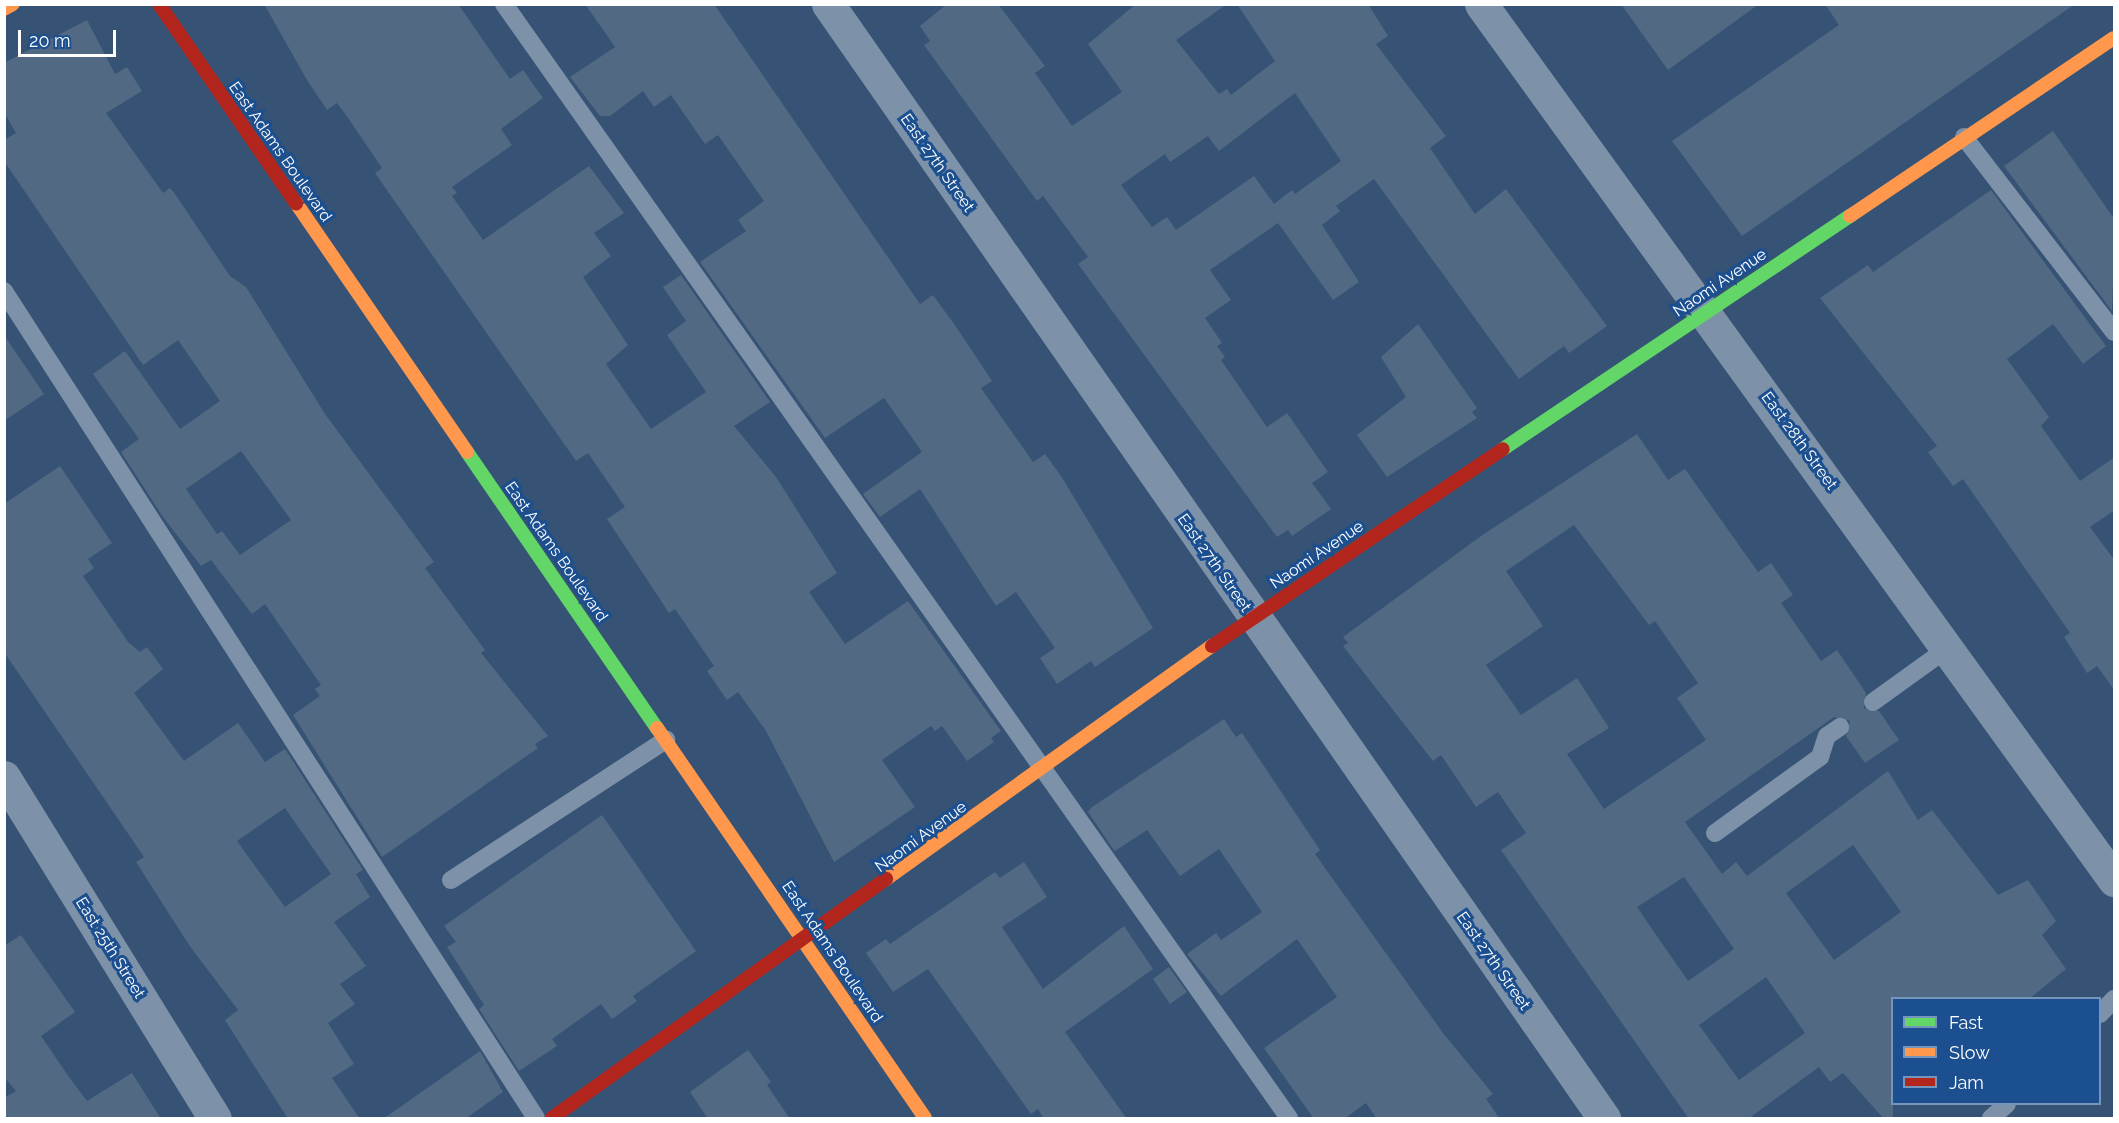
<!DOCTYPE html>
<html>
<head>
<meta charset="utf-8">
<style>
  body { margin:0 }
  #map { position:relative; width:2119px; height:1123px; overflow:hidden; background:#365274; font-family:Raleway,sans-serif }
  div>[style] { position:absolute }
  .building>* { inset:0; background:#526984 }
  .lane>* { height:18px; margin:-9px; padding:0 9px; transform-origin:9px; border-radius:9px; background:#7d92a8 }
  .street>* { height:33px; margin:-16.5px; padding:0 16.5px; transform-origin:16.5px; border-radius:16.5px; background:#7d92a8 }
  .fast>* { height:14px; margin:-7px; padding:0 7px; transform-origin:7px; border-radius:7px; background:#63d668 }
  .slow>* { height:14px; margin:-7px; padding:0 7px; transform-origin:7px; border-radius:7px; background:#ff974d }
  .jam>* { height:14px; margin:-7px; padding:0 7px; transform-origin:7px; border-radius:7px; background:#b3261e }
  span { translate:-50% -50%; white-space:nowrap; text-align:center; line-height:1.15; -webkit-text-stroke:6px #1b4f8f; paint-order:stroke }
  .street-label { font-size:16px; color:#fff }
  .frame { position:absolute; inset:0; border:6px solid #fff; pointer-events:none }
  .legend { position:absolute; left:1891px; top:997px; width:210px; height:108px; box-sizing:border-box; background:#1b4f8f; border:2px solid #7695bc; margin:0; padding:8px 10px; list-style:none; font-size:18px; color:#fff }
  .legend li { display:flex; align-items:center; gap:12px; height:30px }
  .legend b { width:30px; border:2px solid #7695bc }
  .scale { position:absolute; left:18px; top:30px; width:98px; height:27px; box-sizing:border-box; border:3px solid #fff; border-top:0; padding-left:8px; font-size:18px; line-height:21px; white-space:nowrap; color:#fff; -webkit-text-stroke:4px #1b4f8f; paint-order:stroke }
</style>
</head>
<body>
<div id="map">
  <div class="building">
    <div style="clip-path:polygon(264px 4px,458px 4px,510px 79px,523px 70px,543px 98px,501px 129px,512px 145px,452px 187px,457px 193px,452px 196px,483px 240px,589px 166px,624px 213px,594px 233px,611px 256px,583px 277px,628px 345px,606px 364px,651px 429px,706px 392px,667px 335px,686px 321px,663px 287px,681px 275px,770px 402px,734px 426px,776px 477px,837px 573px,809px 592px,845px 644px,908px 601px,1001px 731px,991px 738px,994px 742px,967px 761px,942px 726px,935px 731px,931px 726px,882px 760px,915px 807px,834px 862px,766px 731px,738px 692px,727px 700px,707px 671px,714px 666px,675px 609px,669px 613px,607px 519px,625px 507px,588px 453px,576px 461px,375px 173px,382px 168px,346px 115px,337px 103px,327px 110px,307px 80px)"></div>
    <div style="clip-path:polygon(585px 4px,714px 4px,920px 304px,933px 295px,957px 328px,992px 381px,981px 388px,1033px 462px,1045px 454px,1061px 476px,1153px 628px,1095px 667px,1091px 661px,1057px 684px,1040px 658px,1055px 648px,1016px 592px,996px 606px,920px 489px,880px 517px,863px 494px,922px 452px,884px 398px,825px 438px,700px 262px,746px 231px,738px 220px,764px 201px,718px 135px,705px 144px,671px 95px,654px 107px,643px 91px,610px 116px,600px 116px,570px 77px,615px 47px)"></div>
    <div style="clip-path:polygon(evenodd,947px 4px,998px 4px,1045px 66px,1035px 73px,1072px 126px,1122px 92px,1088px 44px,1136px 4px,1227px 4px,1176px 40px,1219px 94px,1227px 89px,1231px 95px,1275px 61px,1237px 4px,1368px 4px,1388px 36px,1376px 44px,1446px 136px,1430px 148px,1475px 214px,1506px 189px,1607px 326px,1569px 353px,1564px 346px,1519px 379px,1374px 179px,1336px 206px,1340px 211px,1322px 225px,1359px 282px,1333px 300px,1278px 223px,1210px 270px,1231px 300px,1205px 318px,1222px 343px,1217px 346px,1225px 357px,1221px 360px,1267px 427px,1287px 413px,1328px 472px,1312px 483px,1331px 509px,1292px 536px,1288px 530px,1277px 537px,1078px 264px,1088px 257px,1043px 196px,1037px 201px,924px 45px,930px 41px,920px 26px,947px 4px,1295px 93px,1341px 161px,1295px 194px,1292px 190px,1274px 204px,1254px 176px,1176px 230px,1167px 217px,1152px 227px,1121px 185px,1165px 154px,1170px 162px,1208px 136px,1219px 151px,1295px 93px)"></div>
    <div style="clip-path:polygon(1621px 4px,1759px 4px,1668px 70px)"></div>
    <div style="clip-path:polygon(1825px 4px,2075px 4px,1742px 236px,1672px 141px,1839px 25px)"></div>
    <div style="clip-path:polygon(evenodd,87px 20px,115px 74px,127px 67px,142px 91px,106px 113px,163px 193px,170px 188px,175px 194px,230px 276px,246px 287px,325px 414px,434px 562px,425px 568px,485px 650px,481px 653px,548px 736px,535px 744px,538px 748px,382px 857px,293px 715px,320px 696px,315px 689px,321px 685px,265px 604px,252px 614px,211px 560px,201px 566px,163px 517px,121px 452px,139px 439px,93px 374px,125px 351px,180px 429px,220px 401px,178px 340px,143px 365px,4px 161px,4px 140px,16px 133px,4px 112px,4px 63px,87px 20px,241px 451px,291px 520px,240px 555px,222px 531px,217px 534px,186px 489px,241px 451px)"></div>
    <div style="clip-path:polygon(2053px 131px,2115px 220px,2112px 311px,2004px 166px)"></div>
    <div style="clip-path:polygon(1991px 190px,2106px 346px,2083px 364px,2053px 324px,2007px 359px,2049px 417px,2041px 426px,2080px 481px,2115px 457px,2115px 510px,2090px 527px,2115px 561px,2115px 691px,2097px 666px,2087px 673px,2064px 637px,2070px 633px,1963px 479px,1953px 486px,1928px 452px,1937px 446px,1820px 298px,1868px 265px,1873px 272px)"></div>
    <div style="clip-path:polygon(1418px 324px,1477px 408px,1472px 412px,1477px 418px,1387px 477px,1357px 435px,1406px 397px,1381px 357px)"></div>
    <div style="clip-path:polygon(4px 335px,44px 394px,4px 421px)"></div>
    <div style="clip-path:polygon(evenodd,1637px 434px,1668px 480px,1685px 469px,1758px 572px,1771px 563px,1793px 595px,1781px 603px,1821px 661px,1837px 650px,1866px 693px,1864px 708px,1879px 711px,1899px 740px,1865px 763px,1846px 736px,1850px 721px,1834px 717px,1685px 822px,1722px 874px,1736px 862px,1747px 876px,1888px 771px,1918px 820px,1932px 810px,1998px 895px,2028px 880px,2056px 921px,2042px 935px,2066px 969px,2029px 999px,1893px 999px,1893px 1119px,1884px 1119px,1843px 1073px,1830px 1082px,1819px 1067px,1748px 1119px,1689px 1119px,1501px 850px,1526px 833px,1498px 792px,1476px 807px,1441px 755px,1433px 761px,1343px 646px,1348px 643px,1343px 637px,1481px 536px,1637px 434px,1574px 525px,1649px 625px,1655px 621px,1698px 683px,1677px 698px,1706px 740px,1604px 809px,1567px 754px,1609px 728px,1577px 678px,1521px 715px,1486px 665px,1543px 626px,1506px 571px,1574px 525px,1637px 434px,1853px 845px,1901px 912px,1834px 960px,1786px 893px,1853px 845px,1637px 434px,1684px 877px,1734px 949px,1688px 981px,1637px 907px,1684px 877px,1637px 434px,1766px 977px,1805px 1033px,1739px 1080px,1699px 1025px,1766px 977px)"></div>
    <div style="clip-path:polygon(evenodd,60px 466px,112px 543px,88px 559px,94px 568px,83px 576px,128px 642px,140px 652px,147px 647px,163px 669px,134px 693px,184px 761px,238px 723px,265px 762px,285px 749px,363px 870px,356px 874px,370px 897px,334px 922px,366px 966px,340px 984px,355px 1004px,328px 1023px,354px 1064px,332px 1078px,360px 1119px,288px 1119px,225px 1020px,238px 1010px,189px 945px,136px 862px,144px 857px,4px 652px,4px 504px,60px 466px,285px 808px,331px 874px,285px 907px,237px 841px,285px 808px)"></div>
    <div style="clip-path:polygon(1224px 719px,1236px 737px,1242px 733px,1320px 850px,1315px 854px,1443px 1033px,1493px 1094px,1486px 1099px,1500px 1119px,1377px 1119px,1366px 1103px,1344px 1119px,1314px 1119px,1264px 1048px,1337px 997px,1297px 939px,1221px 996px,1187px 954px,1216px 933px,1221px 940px,1262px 912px,1219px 849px,1180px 876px,1147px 830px,1115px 851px,1111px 846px,1088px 812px,1092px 807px)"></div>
    <div style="clip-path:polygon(602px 815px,696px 951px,633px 996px,637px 1001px,612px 1019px,601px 1004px,552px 1039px,557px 1046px,519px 1071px,479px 1009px,484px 1005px,447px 947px,456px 942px,444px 926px)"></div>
    <div style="clip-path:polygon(1024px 862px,1047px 897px,1002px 927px,1043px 989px,1124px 926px,1153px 969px,1065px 1032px,1127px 1119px,1044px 1119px,1038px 1109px,1031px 1114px,928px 969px,893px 992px,866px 953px,886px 939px,890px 944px,995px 872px,1000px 878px)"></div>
    <div style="clip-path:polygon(21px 935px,75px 1012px,41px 1036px,69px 1077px,87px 1101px,132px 1073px,161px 1119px,4px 1119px,4px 1098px,16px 1091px,4px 1077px,4px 946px)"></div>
    <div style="clip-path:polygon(1169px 967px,1187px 992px,1170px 1004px,1153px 979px)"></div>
    <div style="clip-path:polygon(748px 1050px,771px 1082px,767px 1085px,790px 1119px,708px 1119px,690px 1092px)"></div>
    <div style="clip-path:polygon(480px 1051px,503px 1092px,465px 1119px,383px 1119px)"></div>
  </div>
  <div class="lane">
    <div style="left:504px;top:4px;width:1363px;rotate:54.83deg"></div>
    <div style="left:1964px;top:137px;width:246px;rotate:52.4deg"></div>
    <div style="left:4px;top:291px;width:983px;rotate:57.25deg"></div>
    <div style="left:1873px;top:702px;width:92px;rotate:-35.8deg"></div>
    <div style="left:1715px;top:833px;width:130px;rotate:-35.9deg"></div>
    <div style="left:1820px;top:757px;width:22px;rotate:-72deg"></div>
    <div style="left:1827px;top:736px;width:16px;rotate:-35deg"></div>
    <div style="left:451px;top:880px;width:257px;rotate:-33.1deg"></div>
    <div style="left:2100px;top:1014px;width:21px;rotate:-47deg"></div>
    <div style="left:1991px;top:1118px;width:21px;rotate:-41deg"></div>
  </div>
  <div class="street">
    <div style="left:828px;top:4px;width:1358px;rotate:55.14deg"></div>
    <div style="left:1481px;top:4px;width:1081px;rotate:54.15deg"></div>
    <div style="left:4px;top:777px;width:401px;rotate:58.3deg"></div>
  </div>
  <div class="fast">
    <div style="left:1503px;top:449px;width:418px;rotate:-33.9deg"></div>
    <div style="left:467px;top:452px;width:335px;rotate:55.5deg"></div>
  </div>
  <div class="slow">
    <div style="left:4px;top:9px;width:10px;rotate:-29deg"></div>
    <div style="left:296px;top:203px;width:302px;rotate:55.5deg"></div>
    <div style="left:1850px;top:216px;width:318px;rotate:-34deg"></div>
    <div style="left:657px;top:728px;width:473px;rotate:55.5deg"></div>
    <div style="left:886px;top:879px;width:401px;rotate:-35.6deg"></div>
  </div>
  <div class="jam">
    <div style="left:159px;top:4px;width:242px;rotate:55.5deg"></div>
    <div style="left:1212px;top:646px;width:351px;rotate:-34.1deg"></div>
    <div style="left:552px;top:1118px;width:411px;rotate:-35.6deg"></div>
  </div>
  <div class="street-label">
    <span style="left:280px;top:152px;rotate:55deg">East Adams Boulevard</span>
    <span style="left:937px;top:163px;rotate:55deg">East 27th Street</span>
    <span style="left:1720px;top:283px;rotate:-34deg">Naomi Avenue</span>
    <span style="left:1799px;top:441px;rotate:54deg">East 28th Street</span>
    <span style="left:556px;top:552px;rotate:55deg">East Adams Boulevard</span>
    <span style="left:1317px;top:555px;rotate:-34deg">Naomi Avenue</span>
    <span style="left:1214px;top:563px;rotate:55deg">East 27th Street</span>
    <span style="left:921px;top:837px;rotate:-36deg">Naomi Avenue</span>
    <span style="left:110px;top:948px;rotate:58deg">East 25th Street</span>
    <span style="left:832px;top:952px;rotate:56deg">East Adams Boulevard</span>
    <span style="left:1493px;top:961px;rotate:55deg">East 27th Street</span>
  </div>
  <div class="frame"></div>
  <ul class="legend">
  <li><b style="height:8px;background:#63d668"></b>Fast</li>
  <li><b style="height:8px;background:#ff974d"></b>Slow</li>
  <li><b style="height:8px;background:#b3261e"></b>Jam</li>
  </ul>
  <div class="scale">20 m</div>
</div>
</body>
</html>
